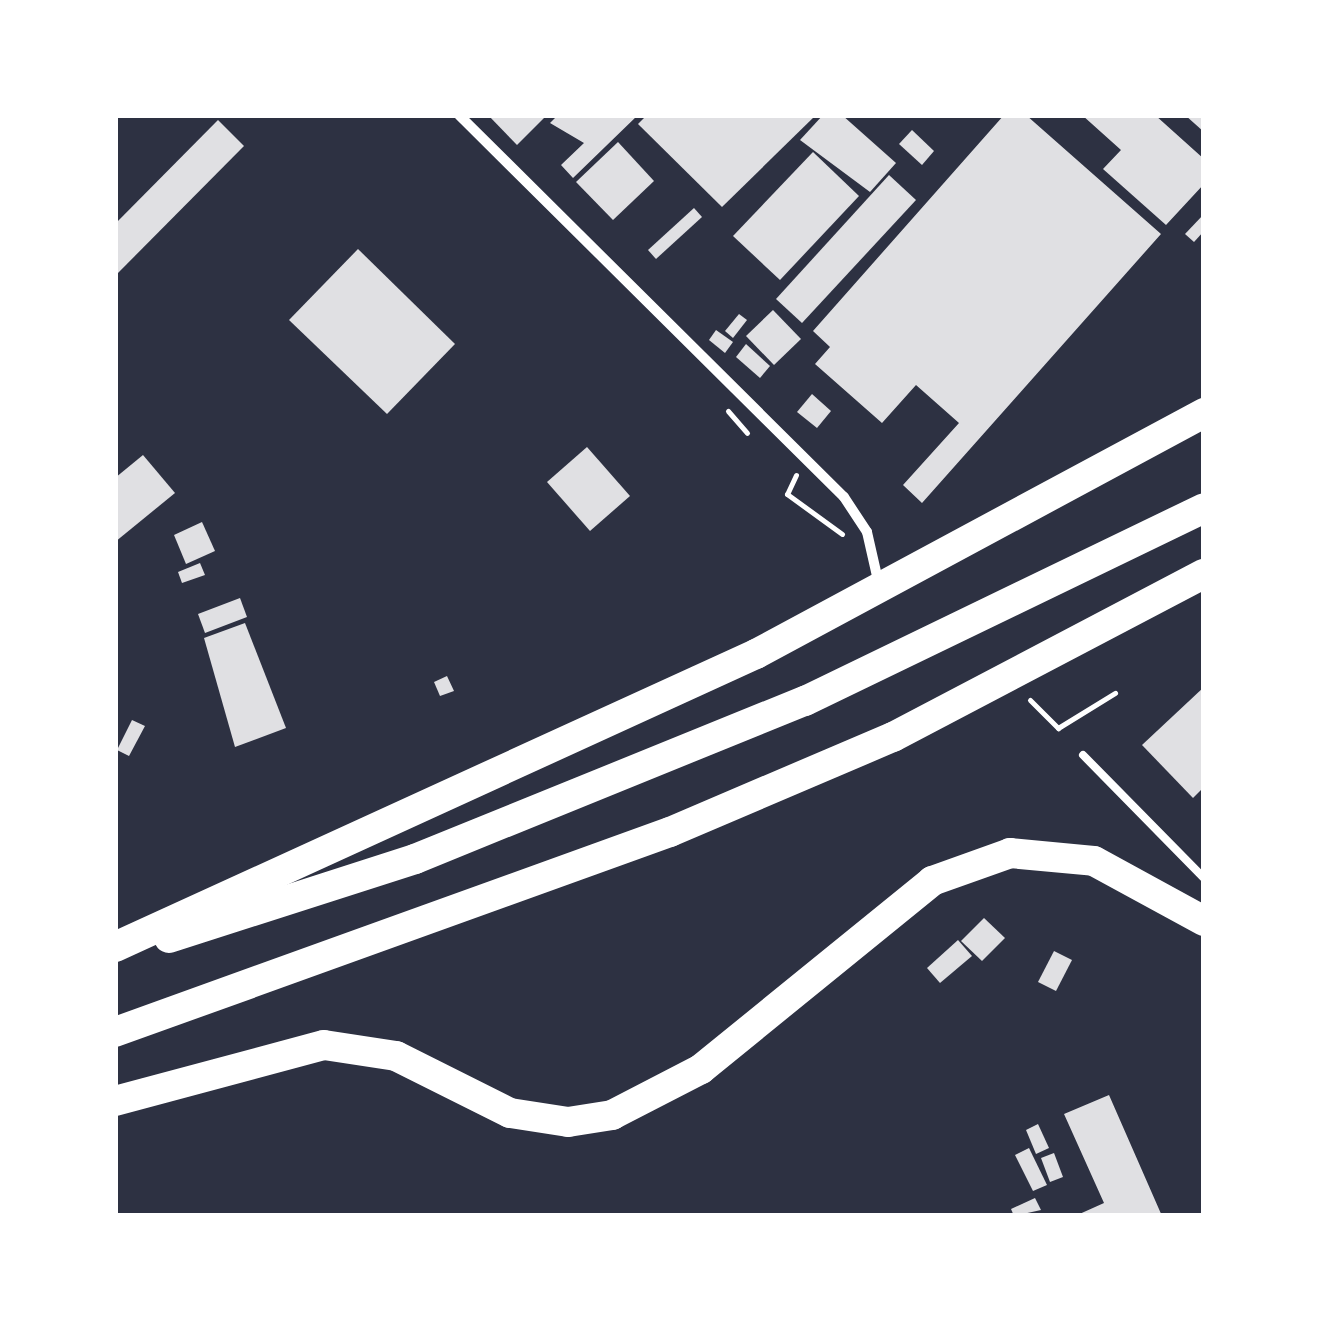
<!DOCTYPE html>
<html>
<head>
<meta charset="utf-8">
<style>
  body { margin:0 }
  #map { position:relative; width:1319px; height:1331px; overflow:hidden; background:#2d3142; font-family:"Open Sans",sans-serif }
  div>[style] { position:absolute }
  .building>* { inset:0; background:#e0e0e3 }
  .path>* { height:5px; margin:-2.5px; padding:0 2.5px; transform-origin:2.5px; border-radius:2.5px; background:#fff }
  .service>* { height:8px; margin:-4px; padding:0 4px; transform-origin:4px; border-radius:4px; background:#fff }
  .minor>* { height:10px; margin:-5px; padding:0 5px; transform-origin:5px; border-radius:5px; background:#fff }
  .motorway>* { height:30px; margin:-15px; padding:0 15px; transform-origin:15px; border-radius:15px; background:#fff }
  span { translate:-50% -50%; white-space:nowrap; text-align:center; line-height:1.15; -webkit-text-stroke:10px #fff; paint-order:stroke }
  .frame { position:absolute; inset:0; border:118px solid #fff; pointer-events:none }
</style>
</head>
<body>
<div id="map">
  <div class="building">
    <div style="clip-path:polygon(488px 115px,541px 115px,544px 118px,517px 145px)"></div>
    <div style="clip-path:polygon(558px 115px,638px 115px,573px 178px,561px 165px,584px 143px,550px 123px)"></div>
    <div style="clip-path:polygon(647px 115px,816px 115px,722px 207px,638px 124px)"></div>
    <div style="clip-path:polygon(823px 115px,842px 115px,896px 163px,870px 192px,800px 140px)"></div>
    <div style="clip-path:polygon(1004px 115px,1026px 115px,1161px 234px,922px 503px,903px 485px,959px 423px,916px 385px,882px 423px,815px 364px,830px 347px,813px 331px)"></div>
    <div style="clip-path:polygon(1082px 115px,1155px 115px,1204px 159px,1204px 184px,1166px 225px,1103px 169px,1121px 150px)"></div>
    <div style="clip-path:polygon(1185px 115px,1204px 115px,1204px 132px)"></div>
    <div style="clip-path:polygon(218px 120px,244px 146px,115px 276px,115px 224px)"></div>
    <div style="clip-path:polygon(912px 130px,934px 151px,922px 165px,899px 144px)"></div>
    <div style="clip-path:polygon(618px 142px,654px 181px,613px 220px,576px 182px)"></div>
    <div style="clip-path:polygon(813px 152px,859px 196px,780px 280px,733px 236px)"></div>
    <div style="clip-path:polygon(889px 175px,916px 200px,802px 323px,776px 299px)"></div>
    <div style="clip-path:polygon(694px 208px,702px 217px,656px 259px,648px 250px)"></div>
    <div style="clip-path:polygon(1204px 214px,1204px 231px,1194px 242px,1185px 234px)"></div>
    <div style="clip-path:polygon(358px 249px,455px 344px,387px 414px,289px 320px)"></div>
    <div style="clip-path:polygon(773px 310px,801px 339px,774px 365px,746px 336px)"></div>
    <div style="clip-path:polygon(739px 314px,747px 320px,733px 338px,725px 331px)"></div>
    <div style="clip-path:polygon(716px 330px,733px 342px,725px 353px,709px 340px)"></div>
    <div style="clip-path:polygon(746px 344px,770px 366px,760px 378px,736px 357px)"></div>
    <div style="clip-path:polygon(812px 394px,831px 411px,817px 428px,797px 412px)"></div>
    <div style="clip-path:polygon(587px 447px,630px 496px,590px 531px,547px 482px)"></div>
    <div style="clip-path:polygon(143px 455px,175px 493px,115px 542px,115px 478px)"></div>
    <div style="clip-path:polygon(202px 522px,215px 551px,186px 564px,174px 535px)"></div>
    <div style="clip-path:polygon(200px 563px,205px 575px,182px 583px,178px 572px)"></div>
    <div style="clip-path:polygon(240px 598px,247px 617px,205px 633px,198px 614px)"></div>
    <div style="clip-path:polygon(245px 623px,286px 728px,235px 747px,204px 638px)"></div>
    <div style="clip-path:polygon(447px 676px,454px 691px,440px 696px,434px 682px)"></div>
    <div style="clip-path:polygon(1204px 687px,1204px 787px,1193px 798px,1142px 745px)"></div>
    <div style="clip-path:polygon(132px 720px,145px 726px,129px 756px,117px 750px)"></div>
    <div style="clip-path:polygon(984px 918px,1005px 938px,982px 961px,961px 941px)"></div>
    <div style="clip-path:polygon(958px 940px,972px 956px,940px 983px,927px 968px)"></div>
    <div style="clip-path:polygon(1054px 951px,1072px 960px,1056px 991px,1038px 982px)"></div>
    <div style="clip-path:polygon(1109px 1095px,1162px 1216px,1075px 1216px,1104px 1203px,1064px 1114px)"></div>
    <div style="clip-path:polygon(1038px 1124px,1049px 1148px,1036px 1154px,1026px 1130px)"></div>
    <div style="clip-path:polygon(1029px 1148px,1047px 1185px,1033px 1191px,1015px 1155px)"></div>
    <div style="clip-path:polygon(1054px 1153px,1063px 1177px,1050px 1182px,1041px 1158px)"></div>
    <div style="clip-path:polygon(1035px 1198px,1041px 1210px,1014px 1216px,1011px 1209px)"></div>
  </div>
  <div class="path">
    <div style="left:728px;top:411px;width:29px;rotate:49deg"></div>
    <div style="left:796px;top:475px;width:21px;rotate:115deg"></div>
    <div style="left:787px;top:494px;width:68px;rotate:36deg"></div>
    <div style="left:1030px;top:700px;width:40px;rotate:45deg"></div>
    <div style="left:1058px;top:728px;width:67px;rotate:-31.6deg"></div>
  </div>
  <div class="service">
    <div style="left:1083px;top:755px;width:173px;rotate:45.5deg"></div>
  </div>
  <div class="minor">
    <div style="left:459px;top:115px;width:542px;rotate:44.78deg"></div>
    <div style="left:844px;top:497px;width:42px;rotate:56.7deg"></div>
    <div style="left:867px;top:532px;width:54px;rotate:77.2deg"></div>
  </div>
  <div class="motorway">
    <div style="left:169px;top:938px;width:258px;rotate:-17.8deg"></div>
    <div style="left:415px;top:859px;width:421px;rotate:-22.1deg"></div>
    <div style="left:805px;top:701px;width:443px;rotate:-25.8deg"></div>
    <div style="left:115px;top:947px;width:705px;rotate:-24.57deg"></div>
    <div style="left:756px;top:654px;width:509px;rotate:-28.28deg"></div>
    <div style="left:115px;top:1032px;width:590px;rotate:-19.82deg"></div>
    <div style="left:670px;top:832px;width:242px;rotate:-23.1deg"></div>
    <div style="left:893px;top:737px;width:351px;rotate:-27.7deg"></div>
    <div style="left:115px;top:1101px;width:216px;rotate:-15deg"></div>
    <div style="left:324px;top:1045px;width:73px;rotate:8.7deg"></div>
    <div style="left:396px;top:1056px;width:127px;rotate:26.6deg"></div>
    <div style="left:510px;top:1113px;width:59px;rotate:8.8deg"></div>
    <div style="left:568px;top:1122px;width:45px;rotate:-9deg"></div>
    <div style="left:612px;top:1115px;width:100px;rotate:-27.3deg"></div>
    <div style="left:701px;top:1069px;width:298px;rotate:-39.1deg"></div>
    <div style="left:932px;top:881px;width:83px;rotate:-19.7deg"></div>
    <div style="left:1010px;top:853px;width:84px;rotate:5.4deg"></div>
    <div style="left:1094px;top:861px;width:125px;rotate:28.6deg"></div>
  </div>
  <div class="frame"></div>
</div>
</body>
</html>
